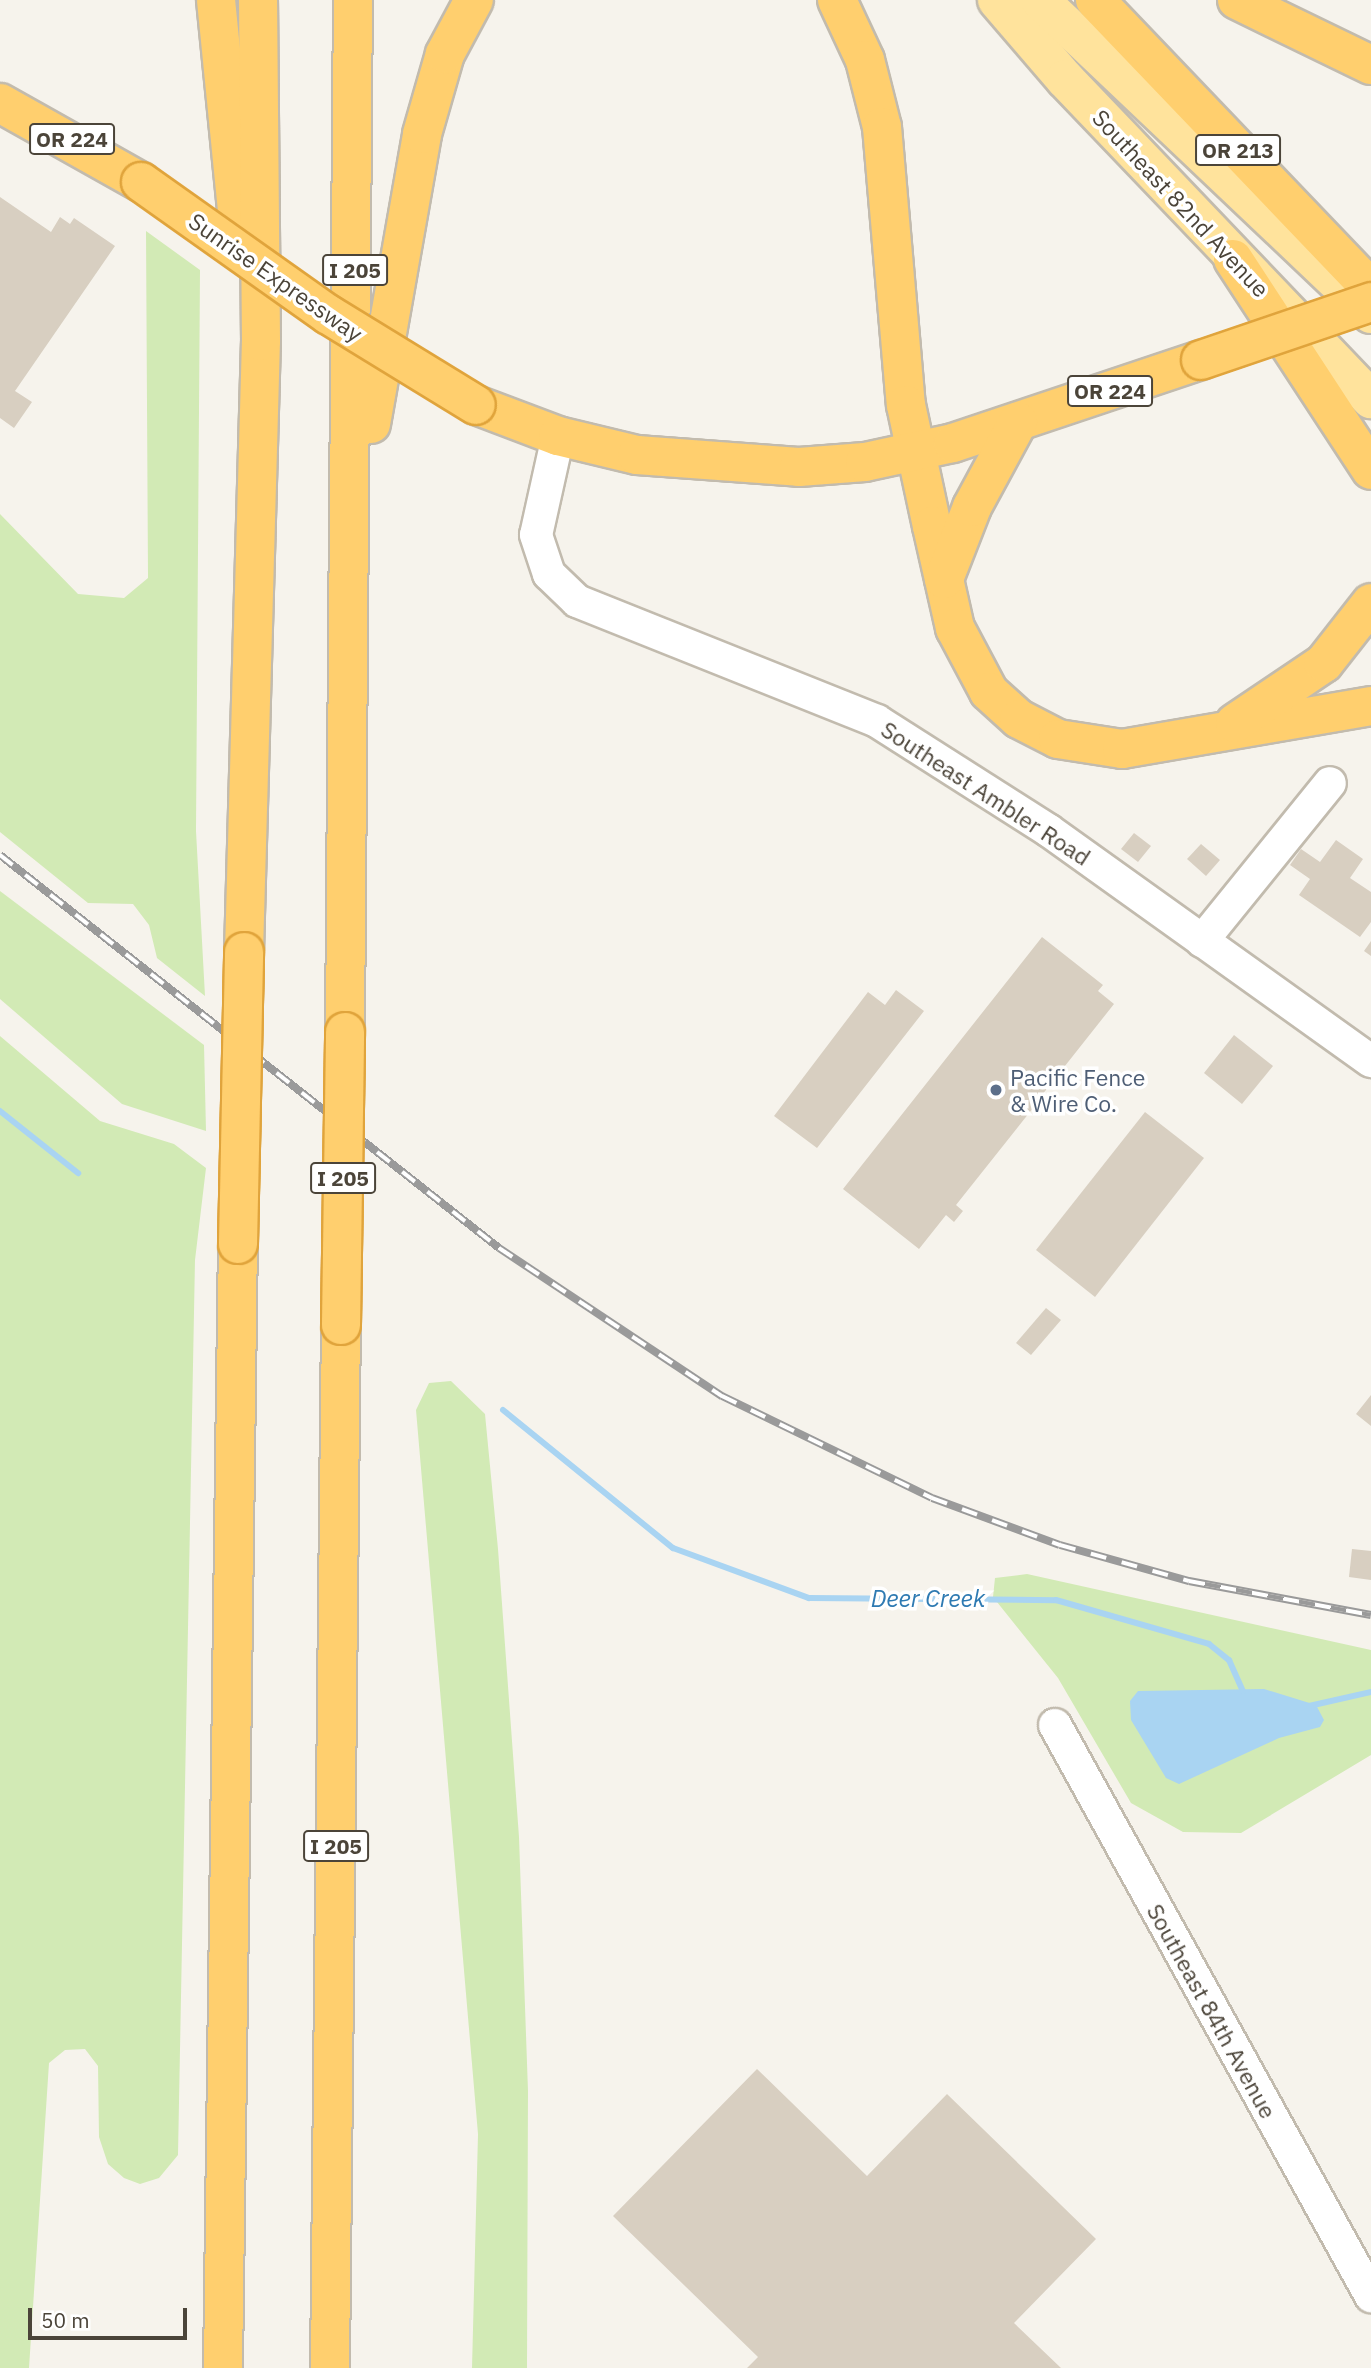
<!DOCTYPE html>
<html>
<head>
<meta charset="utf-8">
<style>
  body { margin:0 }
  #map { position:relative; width:1371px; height:2368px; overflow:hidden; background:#f6f3ec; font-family:"IBM Plex Sans",sans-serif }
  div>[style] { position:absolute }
  .green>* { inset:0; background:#d2eab5 }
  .water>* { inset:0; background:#a9d4f2 }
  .stream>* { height:6px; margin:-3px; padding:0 3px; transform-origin:3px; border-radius:3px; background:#a9d4f2 }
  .building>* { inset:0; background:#d8cfc1 }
  .roads { filter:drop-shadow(2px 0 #c2bbae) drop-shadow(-2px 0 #c2bbae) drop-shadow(0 2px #c2bbae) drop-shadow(0 -2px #c2bbae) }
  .minor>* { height:32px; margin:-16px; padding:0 16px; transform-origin:16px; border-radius:16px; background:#fff }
  .major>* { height:38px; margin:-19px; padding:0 19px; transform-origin:19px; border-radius:19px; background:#ffe39c }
  .highway>* { height:38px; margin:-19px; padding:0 19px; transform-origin:19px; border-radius:19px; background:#ffcf6e }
  .rail>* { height:8px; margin-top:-4px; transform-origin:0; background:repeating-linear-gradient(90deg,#fff 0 16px,#9a9a9a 0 32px); box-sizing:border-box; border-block:2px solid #9a9a9a }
  .bridges { filter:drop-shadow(2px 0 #e0a43c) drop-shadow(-2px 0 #e0a43c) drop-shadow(0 2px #e0a43c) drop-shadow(0 -2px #e0a43c) }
  .highway-bridge>* { height:38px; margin:-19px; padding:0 19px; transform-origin:19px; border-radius:19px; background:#ffcf6e }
  .dots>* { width:19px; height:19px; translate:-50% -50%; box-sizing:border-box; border:4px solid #fff; border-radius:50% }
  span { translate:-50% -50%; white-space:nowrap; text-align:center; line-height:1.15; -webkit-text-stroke:7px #fff; paint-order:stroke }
  .shield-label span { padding:2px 5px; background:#fff; border:2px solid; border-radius:5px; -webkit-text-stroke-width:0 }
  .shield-label { font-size:21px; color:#4b4439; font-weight:700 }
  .street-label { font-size:23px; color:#4b4439 }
  .service-label { font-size:23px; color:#4e5e75 }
  .left { translate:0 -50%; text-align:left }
  .water-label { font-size:24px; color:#2e7ab2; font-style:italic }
  .scale { position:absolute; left:28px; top:2308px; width:159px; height:32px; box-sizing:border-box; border:4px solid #4b4439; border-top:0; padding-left:9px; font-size:21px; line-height:24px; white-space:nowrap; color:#4b4439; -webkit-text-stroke:5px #fff; paint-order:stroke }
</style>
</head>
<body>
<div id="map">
  <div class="green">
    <div style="clip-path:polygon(146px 231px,200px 270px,196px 831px,205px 996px,157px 958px,149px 925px,133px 904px,88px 903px,0 832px,0 514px,78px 594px,124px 598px,148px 578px)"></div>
    <div style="clip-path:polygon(0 891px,204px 1045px,206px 1131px,122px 1104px,0 999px)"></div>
    <div style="clip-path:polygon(0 1036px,100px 1121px,174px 1144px,206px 1168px,195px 1260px,178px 2155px,159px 2178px,140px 2184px,124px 2178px,108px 2164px,99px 2137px,98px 2066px,85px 2049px,65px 2050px,49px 2063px,29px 2368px,0 2368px)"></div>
    <div style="clip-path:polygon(451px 1381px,485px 1414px,498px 1549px,519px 1837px,528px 2091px,527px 2368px,472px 2368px,478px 2134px,416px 1410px,429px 1383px)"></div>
    <div style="clip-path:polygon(1027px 1574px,1371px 1650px,1371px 1755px,1241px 1833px,1183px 1832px,1131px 1803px,1058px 1678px,993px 1597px,995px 1578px)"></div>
  </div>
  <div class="water">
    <div style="clip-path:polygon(1264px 1689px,1316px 1705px,1324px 1720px,1320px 1727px,1279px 1738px,1179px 1784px,1166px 1778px,1131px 1720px,1130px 1701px,1138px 1691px)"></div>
  </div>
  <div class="stream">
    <div style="left:0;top:1111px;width:100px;rotate:38.5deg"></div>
    <div style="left:503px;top:1410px;width:219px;rotate:39.1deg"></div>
    <div style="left:673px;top:1548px;width:145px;rotate:20.2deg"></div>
    <div style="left:809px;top:1598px;width:247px;rotate:0.5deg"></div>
    <div style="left:1056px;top:1600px;width:159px;rotate:16deg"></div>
    <div style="left:1209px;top:1644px;width:26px;rotate:39deg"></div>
    <div style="left:1229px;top:1660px;width:34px;rotate:66deg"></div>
    <div style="left:1309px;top:1706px;width:64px;rotate:-12.7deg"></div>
  </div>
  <div class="building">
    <div style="clip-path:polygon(0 197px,51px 232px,60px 217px,70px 224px,74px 218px,115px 246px,15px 391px,32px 402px,14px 428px,0 418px)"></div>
    <div style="clip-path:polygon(1134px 833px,1151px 846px,1138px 862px,1121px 849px)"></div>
    <div style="clip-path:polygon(1336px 840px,1363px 859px,1350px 878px,1371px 892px,1371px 922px,1360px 937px,1299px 895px,1310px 879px,1290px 865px,1301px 849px,1320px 862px)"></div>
    <div style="clip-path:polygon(1201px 844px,1220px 860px,1206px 876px,1187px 859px)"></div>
    <div style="clip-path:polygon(1042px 937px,1103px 985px,1098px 991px,1114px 1004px,1042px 1095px,1049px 1101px,1039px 1114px,1033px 1108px,956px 1205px,963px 1211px,954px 1222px,946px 1215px,919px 1249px,843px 1189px)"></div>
    <div style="clip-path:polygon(1371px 941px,1371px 956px,1364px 951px)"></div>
    <div style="clip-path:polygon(896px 990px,924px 1011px,817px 1148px,774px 1116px,868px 992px,885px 1005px)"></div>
    <div style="clip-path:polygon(1234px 1035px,1273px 1066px,1242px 1104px,1204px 1073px)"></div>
    <div style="clip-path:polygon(1145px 1112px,1204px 1158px,1095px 1297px,1036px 1250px)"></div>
    <div style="clip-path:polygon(1046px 1308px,1061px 1320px,1031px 1355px,1016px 1343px)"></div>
    <div style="clip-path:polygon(1371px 1395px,1371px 1426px,1356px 1414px)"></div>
    <div style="clip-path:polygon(1352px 1549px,1371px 1551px,1371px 1580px,1349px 1577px)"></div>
    <div style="clip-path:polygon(757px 2069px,867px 2176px,947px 2094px,1096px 2239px,1014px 2323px,1061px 2368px,747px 2368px,758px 2357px,613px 2216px)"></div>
  </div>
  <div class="roads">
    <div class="minor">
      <div style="left:558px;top:436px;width:101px;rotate:102.5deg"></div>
      <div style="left:536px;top:535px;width:41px;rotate:71.6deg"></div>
      <div style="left:549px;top:574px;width:39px;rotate:44deg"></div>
      <div style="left:577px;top:601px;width:323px;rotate:21.8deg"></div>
      <div style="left:877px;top:721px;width:203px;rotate:32.5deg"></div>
      <div style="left:1048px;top:830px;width:397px;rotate:35.6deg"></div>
      <div style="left:1202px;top:941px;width:203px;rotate:-51deg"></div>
      <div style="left:1055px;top:1725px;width:653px;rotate:61.04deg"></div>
    </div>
    <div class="major">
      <div style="left:997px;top:0;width:104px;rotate:49.3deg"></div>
      <div style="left:1065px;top:79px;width:443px;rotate:46.3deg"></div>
      <div style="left:1040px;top:0;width:456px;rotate:43.5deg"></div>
    </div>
    <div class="highway">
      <div style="left:216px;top:0;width:242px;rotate:84.3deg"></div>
      <div style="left:837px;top:0;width:66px;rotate:65deg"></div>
      <div style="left:865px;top:60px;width:69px;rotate:75.8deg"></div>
      <div style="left:882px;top:127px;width:279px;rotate:85.1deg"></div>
      <div style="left:906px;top:405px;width:124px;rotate:77.9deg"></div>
      <div style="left:932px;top:526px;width:105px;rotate:77.3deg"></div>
      <div style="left:955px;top:628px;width:72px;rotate:62deg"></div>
      <div style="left:989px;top:692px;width:40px;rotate:42deg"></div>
      <div style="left:1019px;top:719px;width:44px;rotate:27.1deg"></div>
      <div style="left:1058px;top:739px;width:65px;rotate:8.9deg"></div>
      <div style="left:1122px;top:749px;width:253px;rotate:-9.8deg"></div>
      <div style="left:1095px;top:0;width:400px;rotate:46.3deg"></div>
      <div style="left:1237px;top:0;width:149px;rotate:25.9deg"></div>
      <div style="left:0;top:103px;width:162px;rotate:29.3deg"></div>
      <div style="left:1233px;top:259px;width:252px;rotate:56.8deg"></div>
      <div style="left:476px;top:405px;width:88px;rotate:20.7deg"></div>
      <div style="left:558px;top:436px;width:81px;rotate:13.5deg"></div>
      <div style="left:637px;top:455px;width:162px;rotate:4.2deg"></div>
      <div style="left:799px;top:467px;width:66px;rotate:-4.3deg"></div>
      <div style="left:865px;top:462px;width:90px;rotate:-12.2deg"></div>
      <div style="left:953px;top:443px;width:262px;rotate:-18.5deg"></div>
      <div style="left:371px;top:424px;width:294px;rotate:-80deg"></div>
      <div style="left:422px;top:134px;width:83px;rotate:-74deg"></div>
      <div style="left:445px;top:54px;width:61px;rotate:-61.8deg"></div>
      <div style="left:944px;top:579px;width:77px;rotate:-68.7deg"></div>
      <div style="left:972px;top:507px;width:97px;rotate:-61.6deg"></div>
      <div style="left:1235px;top:723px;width:107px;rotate:-34deg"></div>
      <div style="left:1324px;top:663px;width:76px;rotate:-51.9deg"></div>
      <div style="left:244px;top:952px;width:611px;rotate:-88.41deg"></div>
      <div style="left:261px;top:341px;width:341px;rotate:-90.5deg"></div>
      <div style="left:345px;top:1032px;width:1032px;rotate:-89.56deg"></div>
      <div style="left:223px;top:2368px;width:1124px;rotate:-89.24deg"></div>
      <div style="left:330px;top:2368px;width:1043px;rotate:-89.4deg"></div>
    </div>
  </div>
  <div class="rail">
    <div style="left:0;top:855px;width:635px;rotate:38.22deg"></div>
    <div style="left:499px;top:1248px;width:268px;rotate:33.6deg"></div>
    <div style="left:722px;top:1396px;width:233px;rotate:25.9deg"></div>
    <div style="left:932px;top:1498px;width:136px;rotate:20.2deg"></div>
    <div style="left:1060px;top:1545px;width:134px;rotate:15.6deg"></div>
    <div style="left:1189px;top:1581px;width:185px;rotate:10.6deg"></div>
  </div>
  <div class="bridges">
    <div class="highway-bridge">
      <div style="left:141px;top:182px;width:230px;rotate:35.3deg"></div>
      <div style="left:329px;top:315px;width:172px;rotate:31.5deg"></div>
      <div style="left:1201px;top:360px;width:180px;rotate:-18.8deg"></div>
      <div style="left:238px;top:1244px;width:292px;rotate:-88.8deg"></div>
      <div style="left:341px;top:1325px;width:293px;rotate:-89.2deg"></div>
    </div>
  </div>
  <div class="dots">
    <div style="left:996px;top:1090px;background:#5c6f8a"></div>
  </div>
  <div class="shield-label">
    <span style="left:72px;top:139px">OR 224</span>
    <span style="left:1238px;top:150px">OR 213</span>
    <span style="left:355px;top:270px">I 205</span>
    <span style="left:1110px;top:391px">OR 224</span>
    <span style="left:343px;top:1178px">I 205</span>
    <span style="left:336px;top:1846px">I 205</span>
  </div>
  <div class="street-label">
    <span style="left:1181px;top:203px;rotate:47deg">Southeast 82nd Avenue</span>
    <span style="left:276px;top:277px;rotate:35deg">Sunrise Expressway</span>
    <span style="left:986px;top:793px;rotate:33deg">Southeast Ambler Road</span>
    <span style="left:1212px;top:2011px;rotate:61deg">Southeast 84th Avenue</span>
  </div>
  <div class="service-label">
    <span class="left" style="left:1010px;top:1090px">Pacific Fence<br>&amp; Wire Co.</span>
  </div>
  <div class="water-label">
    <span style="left:928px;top:1599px">Deer Creek</span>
  </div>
  <div class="scale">50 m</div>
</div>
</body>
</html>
